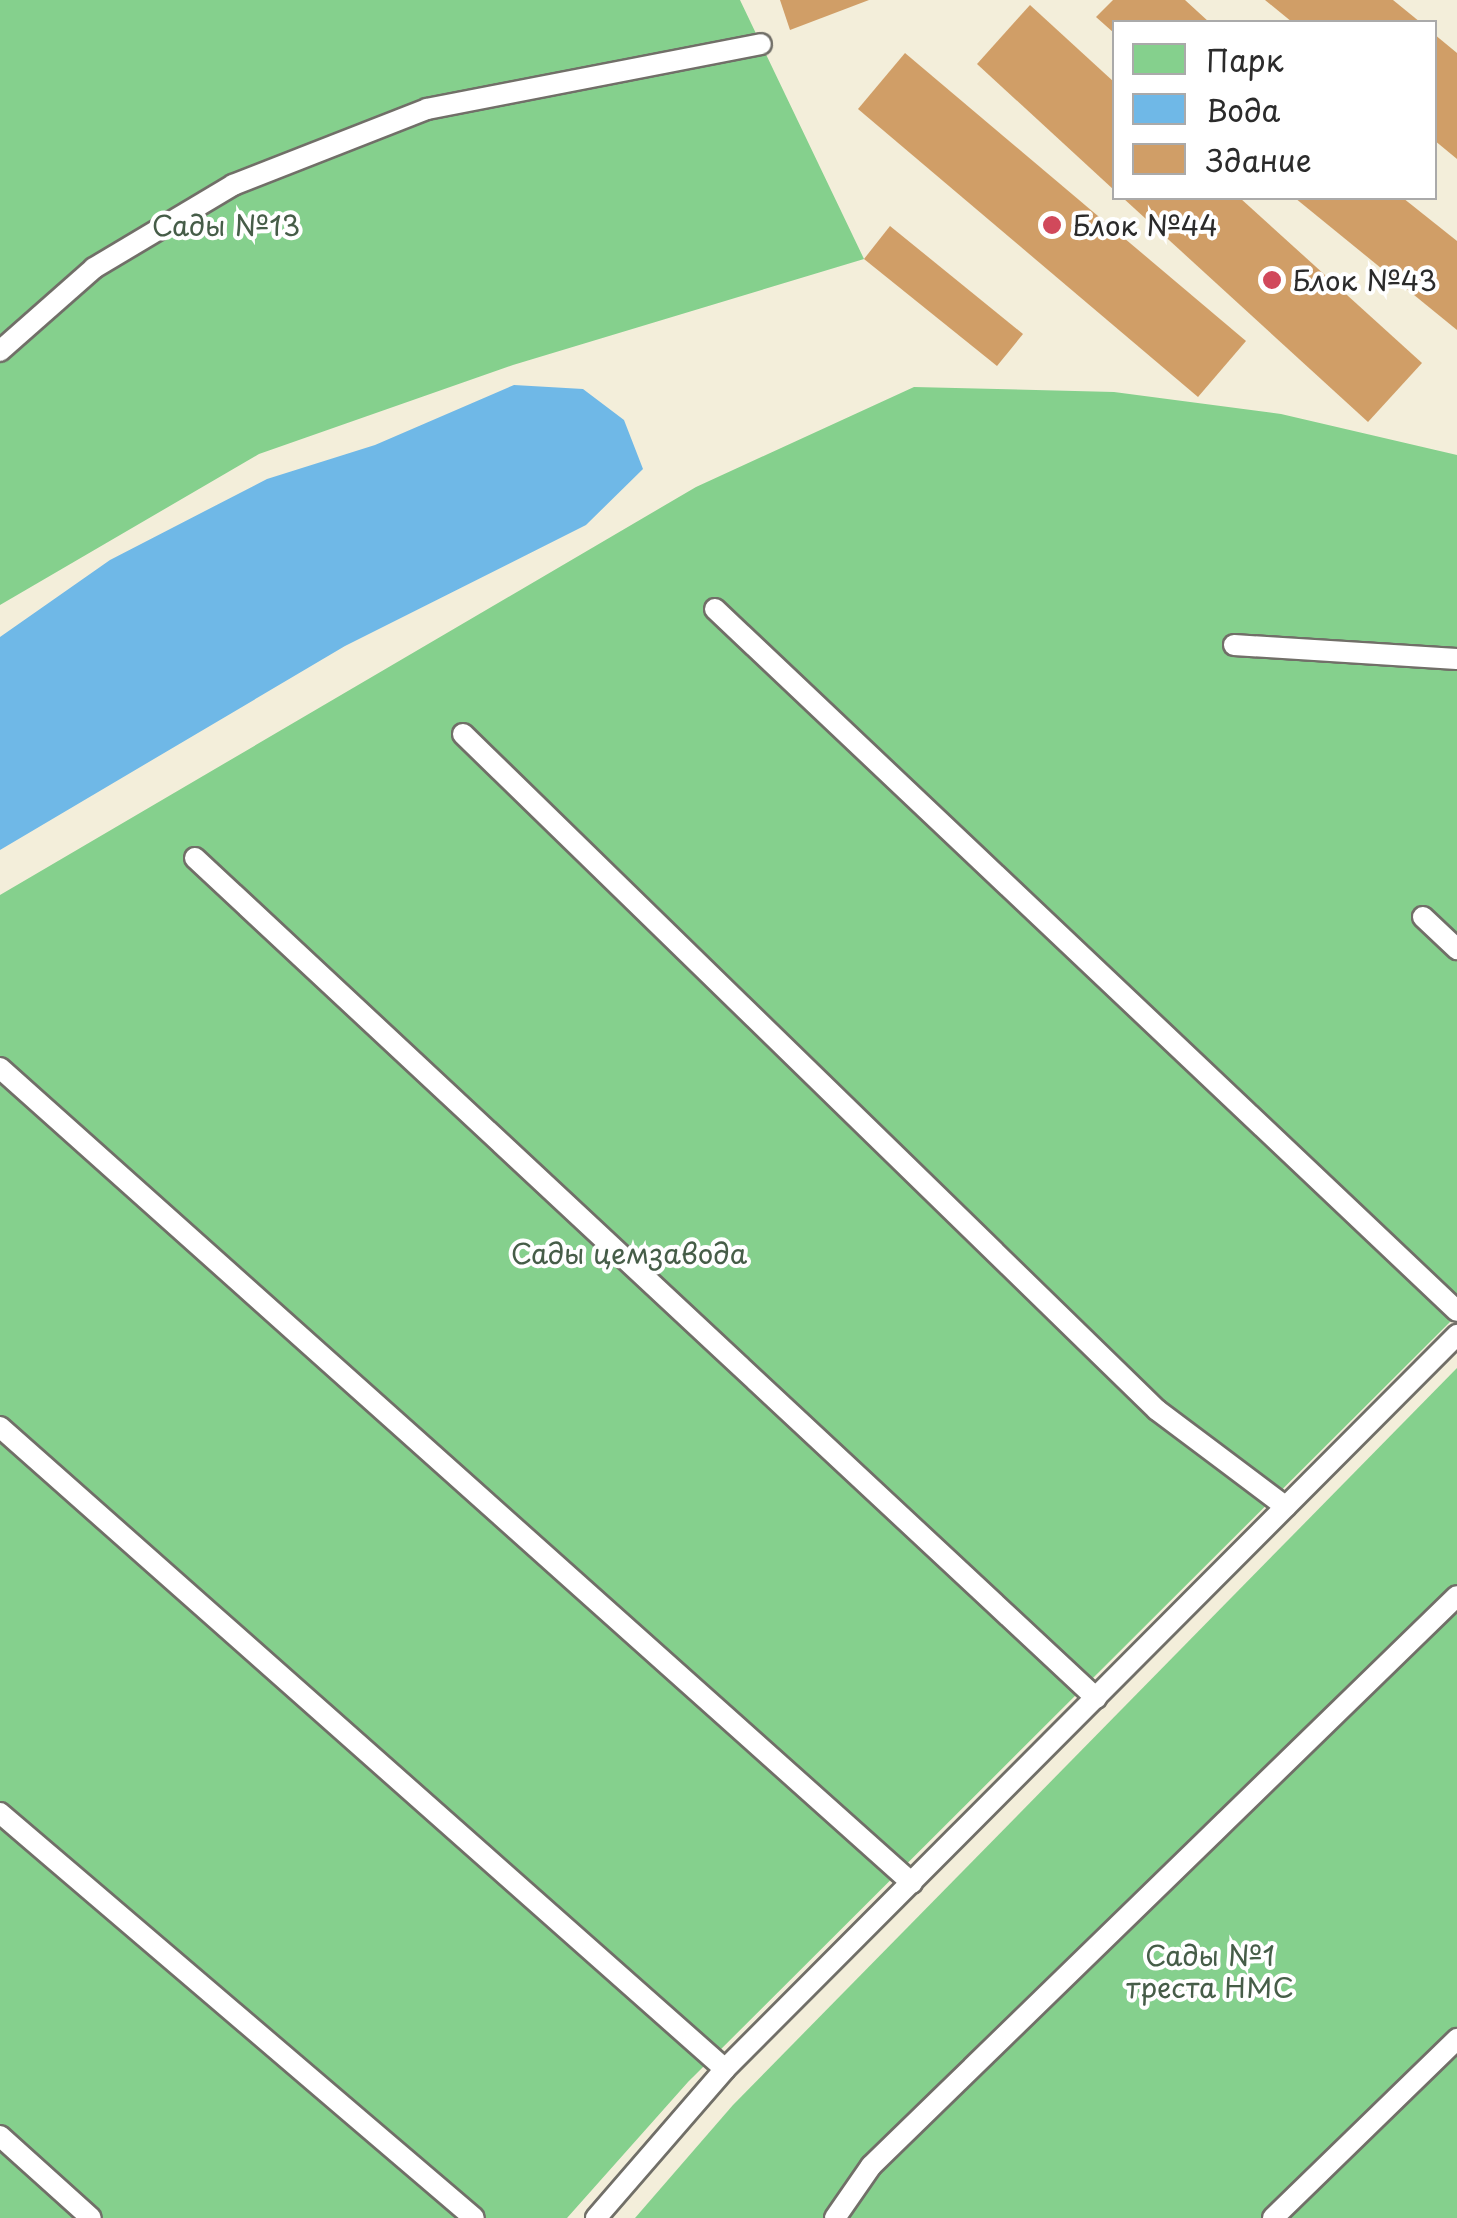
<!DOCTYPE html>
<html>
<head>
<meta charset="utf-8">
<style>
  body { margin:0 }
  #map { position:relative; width:1457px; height:2218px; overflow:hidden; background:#f3eeda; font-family:"Playpen Sans",sans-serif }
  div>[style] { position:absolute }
  .green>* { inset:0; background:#85d08d }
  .water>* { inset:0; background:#6fb8e7 }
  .building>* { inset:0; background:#d09e67 }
  .roads { filter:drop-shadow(2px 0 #716f68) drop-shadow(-2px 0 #716f68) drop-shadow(0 2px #716f68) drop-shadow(0 -2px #716f68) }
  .lane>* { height:20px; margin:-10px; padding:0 10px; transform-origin:10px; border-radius:10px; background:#fff }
  .dots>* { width:28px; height:28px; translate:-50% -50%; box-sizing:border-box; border:5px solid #fff; border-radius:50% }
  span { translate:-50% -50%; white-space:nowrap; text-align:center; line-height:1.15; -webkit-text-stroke:8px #fff; paint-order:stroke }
  .park-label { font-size:28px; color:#465d48 }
  .poi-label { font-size:28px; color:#2b2b2b }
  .left { translate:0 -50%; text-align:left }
  .legend { position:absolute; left:1112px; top:20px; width:325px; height:180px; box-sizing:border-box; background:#fff; border:2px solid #aaa; margin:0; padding:12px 18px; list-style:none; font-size:30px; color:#2b2b2b }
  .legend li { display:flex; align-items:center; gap:20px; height:50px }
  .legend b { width:50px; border:2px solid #aaa }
</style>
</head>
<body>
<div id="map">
  <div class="green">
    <div style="clip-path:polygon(0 0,740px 0,864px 259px,513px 365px,259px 454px,0 605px)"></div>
    <div style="clip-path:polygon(914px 387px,1114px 392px,1281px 414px,1457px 455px,1457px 1315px,688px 2082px,567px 2218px,0 2218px,0 895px,696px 487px)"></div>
    <div style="clip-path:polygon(1457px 1368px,1457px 2218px,635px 2218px,733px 2105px)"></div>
  </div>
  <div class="water">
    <div style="clip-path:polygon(514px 385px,583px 389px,624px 420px,643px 469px,586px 525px,345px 646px,0 850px,0 637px,110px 560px,267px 479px,375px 445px)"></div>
  </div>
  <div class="building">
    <div style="clip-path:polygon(780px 0,869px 0,790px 30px)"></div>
    <div style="clip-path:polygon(1113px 0,1185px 0,1209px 22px,1114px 22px,1114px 33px,1096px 17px)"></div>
    <div style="clip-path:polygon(1265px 0,1393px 0,1420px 22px,1292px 22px)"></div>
    <div style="clip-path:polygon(1030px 5px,1114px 82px,1114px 190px,977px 64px)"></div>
    <div style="clip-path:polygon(1434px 34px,1457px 53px,1457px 159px,1434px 140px)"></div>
    <div style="clip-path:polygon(905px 53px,1246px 341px,1198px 397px,858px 109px)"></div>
    <div style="clip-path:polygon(1123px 198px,1240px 198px,1422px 363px,1368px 422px)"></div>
    <div style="clip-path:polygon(1295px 198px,1403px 198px,1457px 241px,1457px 330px)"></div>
    <div style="clip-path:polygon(890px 226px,1023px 334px,997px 366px,864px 259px)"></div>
  </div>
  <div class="roads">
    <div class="lane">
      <div style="left:0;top:351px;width:125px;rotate:-41.4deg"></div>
      <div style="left:94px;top:268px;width:162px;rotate:-30.8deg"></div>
      <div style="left:233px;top:185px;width:208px;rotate:-21.4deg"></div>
      <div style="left:427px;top:109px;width:340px;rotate:-11deg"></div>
      <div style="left:715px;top:609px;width:1021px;rotate:43.41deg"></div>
      <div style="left:1234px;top:645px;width:223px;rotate:3.6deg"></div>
      <div style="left:463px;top:734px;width:969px;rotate:44.25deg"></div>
      <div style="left:1157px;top:1410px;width:161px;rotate:36.9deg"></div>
      <div style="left:195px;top:858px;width:1232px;rotate:42.99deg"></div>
      <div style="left:1423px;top:917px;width:47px;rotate:43.3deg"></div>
      <div style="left:0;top:1068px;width:1223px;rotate:41.79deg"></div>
      <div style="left:0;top:1427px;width:968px;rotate:41.53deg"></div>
      <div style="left:0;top:1813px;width:623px;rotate:40.51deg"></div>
      <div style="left:0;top:2136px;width:122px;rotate:42deg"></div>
      <div style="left:596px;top:2218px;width:197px;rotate:-49.1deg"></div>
      <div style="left:725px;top:2069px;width:1037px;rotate:-45.08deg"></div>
      <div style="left:835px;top:2218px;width:63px;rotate:-55.3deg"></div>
      <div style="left:871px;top:2166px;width:817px;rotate:-44.21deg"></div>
      <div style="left:1273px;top:2218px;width:257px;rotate:-44.2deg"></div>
    </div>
  </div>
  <div class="dots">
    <div style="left:1052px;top:225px;background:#d1495b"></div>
    <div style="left:1272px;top:280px;background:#d1495b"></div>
  </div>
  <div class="park-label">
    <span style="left:226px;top:225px">Сады №13</span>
    <span style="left:629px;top:1253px">Сады цемзавода</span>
    <span style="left:1210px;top:1971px">Сады №1<br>треста НМС</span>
  </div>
  <div class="poi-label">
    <span class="left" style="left:1072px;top:225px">Блок №44</span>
    <span class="left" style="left:1292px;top:280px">Блок №43</span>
  </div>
  <ul class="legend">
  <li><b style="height:28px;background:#85d08d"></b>Парк</li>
  <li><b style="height:28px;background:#6fb8e7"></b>Вода</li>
  <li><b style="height:28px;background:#d09e67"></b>Здание</li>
  </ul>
</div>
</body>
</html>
